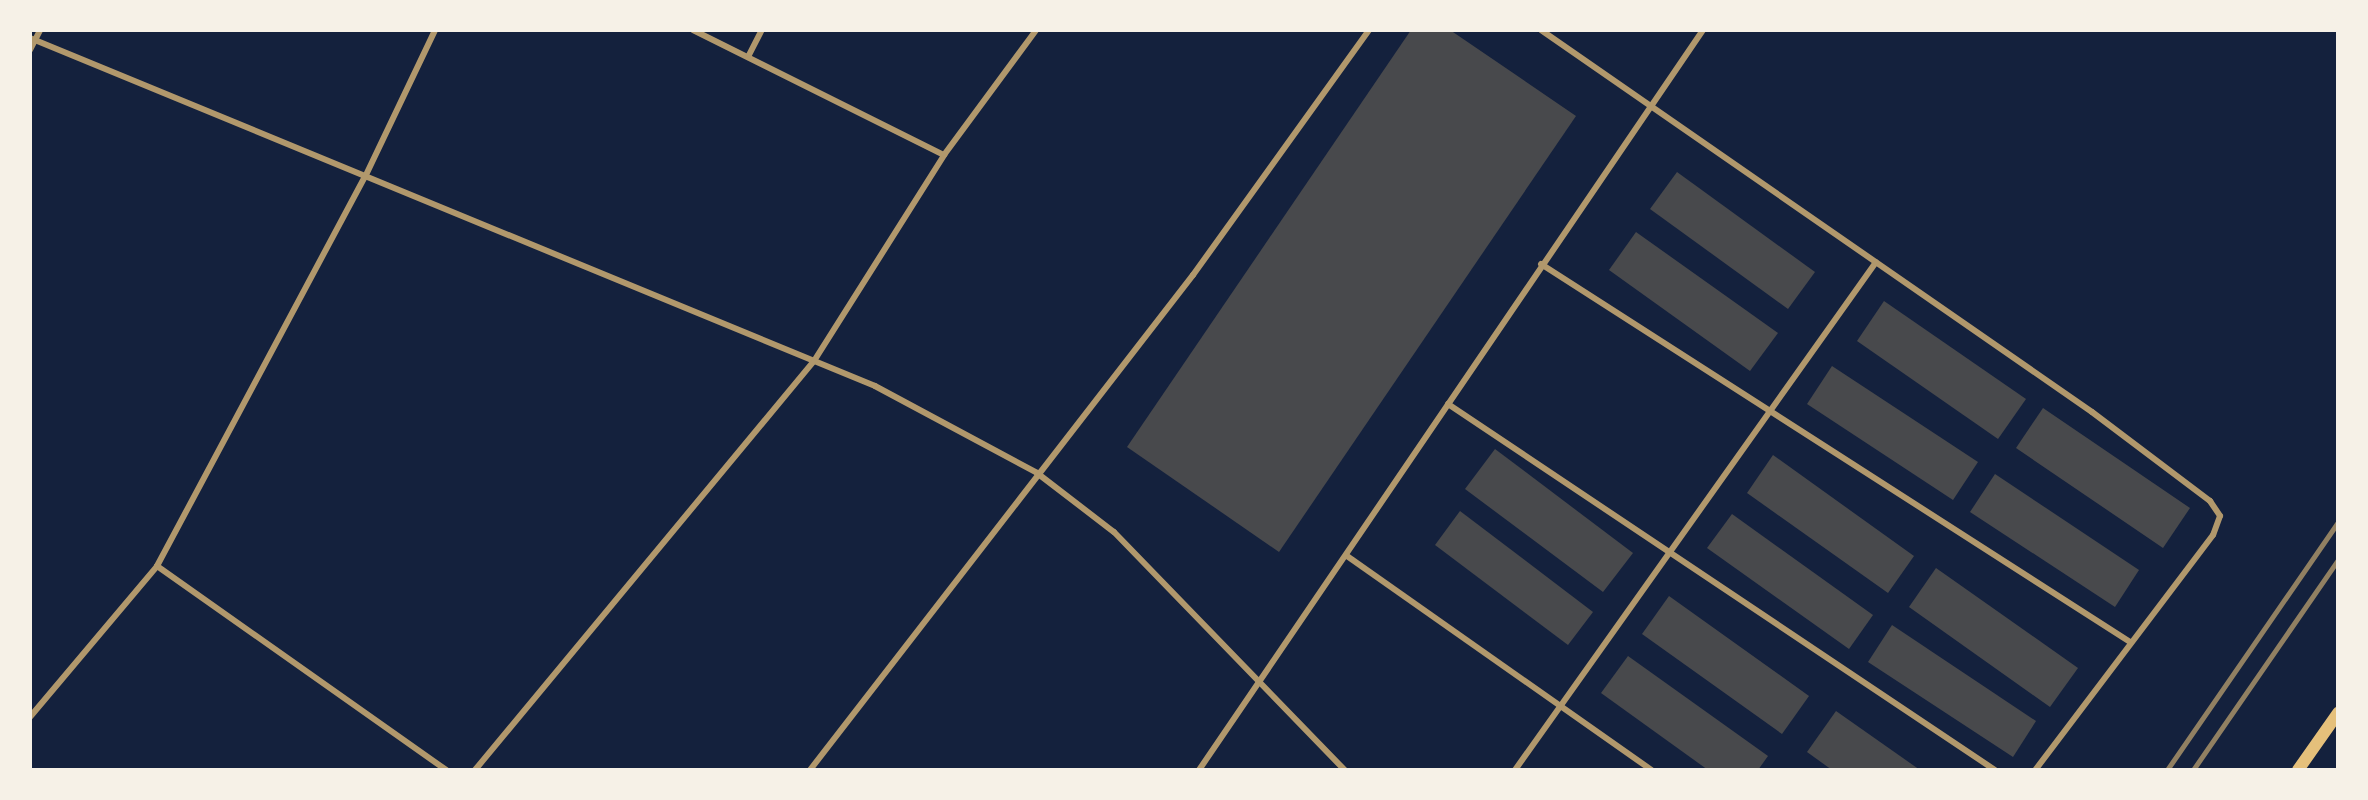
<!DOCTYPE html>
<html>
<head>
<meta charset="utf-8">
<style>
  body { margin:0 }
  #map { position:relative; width:2368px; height:800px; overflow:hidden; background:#14213d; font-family:"Alegreya Sans",sans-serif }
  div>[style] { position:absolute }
  .building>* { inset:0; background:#48494c }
  .minor>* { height:6px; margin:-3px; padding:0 3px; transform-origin:3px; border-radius:3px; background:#b1986c }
  .secondary>* { height:12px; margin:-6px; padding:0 6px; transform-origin:6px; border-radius:6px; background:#e5c07b }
  .rail>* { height:4.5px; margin:-2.25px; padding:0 2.25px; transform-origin:2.25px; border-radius:2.25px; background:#918062 }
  span { translate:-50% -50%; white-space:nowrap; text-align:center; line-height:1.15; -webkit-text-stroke:4.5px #f6f1e7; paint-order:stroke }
  .frame { position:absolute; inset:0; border:32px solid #f6f1e7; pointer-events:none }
</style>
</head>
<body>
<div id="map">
  <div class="building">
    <div style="clip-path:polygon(1411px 30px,1450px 30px,1576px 116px,1279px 552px,1127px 447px)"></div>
    <div style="clip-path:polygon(1677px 172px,1815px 272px,1788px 309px,1650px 209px)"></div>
    <div style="clip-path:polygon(1636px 232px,1778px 333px,1750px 371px,1609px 270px)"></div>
    <div style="clip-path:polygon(1884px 301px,2026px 399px,1998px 439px,1857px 341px)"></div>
    <div style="clip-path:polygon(1832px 366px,1978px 462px,1953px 500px,1807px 404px)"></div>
    <div style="clip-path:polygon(2043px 408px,2190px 508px,2163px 548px,2016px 448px)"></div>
    <div style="clip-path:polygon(1495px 449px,1633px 553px,1603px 592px,1465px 489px)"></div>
    <div style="clip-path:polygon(1773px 455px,1914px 556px,1888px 593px,1747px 493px)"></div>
    <div style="clip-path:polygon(1995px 474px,2139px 570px,2115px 607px,1970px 512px)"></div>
    <div style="clip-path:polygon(1460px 511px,1593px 612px,1568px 645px,1435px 545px)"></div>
    <div style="clip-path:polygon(1732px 514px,1873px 615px,1849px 649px,1707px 548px)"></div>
    <div style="clip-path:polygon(1936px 568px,2078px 668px,2050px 707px,1909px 607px)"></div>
    <div style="clip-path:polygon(1669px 596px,1809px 696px,1782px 734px,1642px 634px)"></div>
    <div style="clip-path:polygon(1892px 625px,2036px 721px,2013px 757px,1868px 662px)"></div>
    <div style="clip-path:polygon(1628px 656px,1768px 756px,1758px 770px,1708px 770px,1601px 693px)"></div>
    <div style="clip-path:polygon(1836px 711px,1920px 770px,1832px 770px,1807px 752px)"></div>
  </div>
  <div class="minor">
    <div style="left:693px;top:30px;width:280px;rotate:26.5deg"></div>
    <div style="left:1541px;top:30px;width:670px;rotate:34.73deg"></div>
    <div style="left:2092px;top:412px;width:148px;rotate:37deg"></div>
    <div style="left:2210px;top:501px;width:18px;rotate:56deg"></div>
    <div style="left:2220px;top:516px;width:20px;rotate:110deg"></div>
    <div style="left:2213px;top:535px;width:295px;rotate:127.1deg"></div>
    <div style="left:30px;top:38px;width:914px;rotate:22.38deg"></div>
    <div style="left:875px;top:386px;width:184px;rotate:28.2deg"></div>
    <div style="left:1037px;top:473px;width:97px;rotate:37.5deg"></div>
    <div style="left:1114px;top:532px;width:332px;rotate:45.9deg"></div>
    <div style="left:30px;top:50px;width:22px;rotate:-63deg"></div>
    <div style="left:749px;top:55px;width:28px;rotate:-63deg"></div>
    <div style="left:1541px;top:264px;width:700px;rotate:32.69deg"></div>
    <div style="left:1448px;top:404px;width:658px;rotate:33.79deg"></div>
    <div style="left:1347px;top:556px;width:372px;rotate:35.1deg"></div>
    <div style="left:157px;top:566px;width:354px;rotate:35.2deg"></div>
    <div style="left:30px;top:717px;width:197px;rotate:-49.9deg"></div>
    <div style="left:157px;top:566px;width:441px;rotate:-61.9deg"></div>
    <div style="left:365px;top:177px;width:163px;rotate:-64.5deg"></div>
    <div style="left:475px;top:770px;width:531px;rotate:-50.35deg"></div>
    <div style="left:814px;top:361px;width:244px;rotate:-57.7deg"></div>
    <div style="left:944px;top:155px;width:155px;rotate:-53.6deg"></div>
    <div style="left:810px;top:770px;width:626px;rotate:-52.27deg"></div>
    <div style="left:1193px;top:275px;width:302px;rotate:-54.3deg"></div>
    <div style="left:1199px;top:770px;width:895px;rotate:-55.74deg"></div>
    <div style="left:1515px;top:770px;width:623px;rotate:-54.6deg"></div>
  </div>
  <div class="secondary">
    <div style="left:2298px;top:770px;width:70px;rotate:-54.9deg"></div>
  </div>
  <div class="rail">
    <div style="left:2167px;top:770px;width:301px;rotate:-55.4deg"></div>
    <div style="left:2193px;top:770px;width:255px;rotate:-55.4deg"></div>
  </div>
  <div class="frame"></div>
</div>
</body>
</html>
